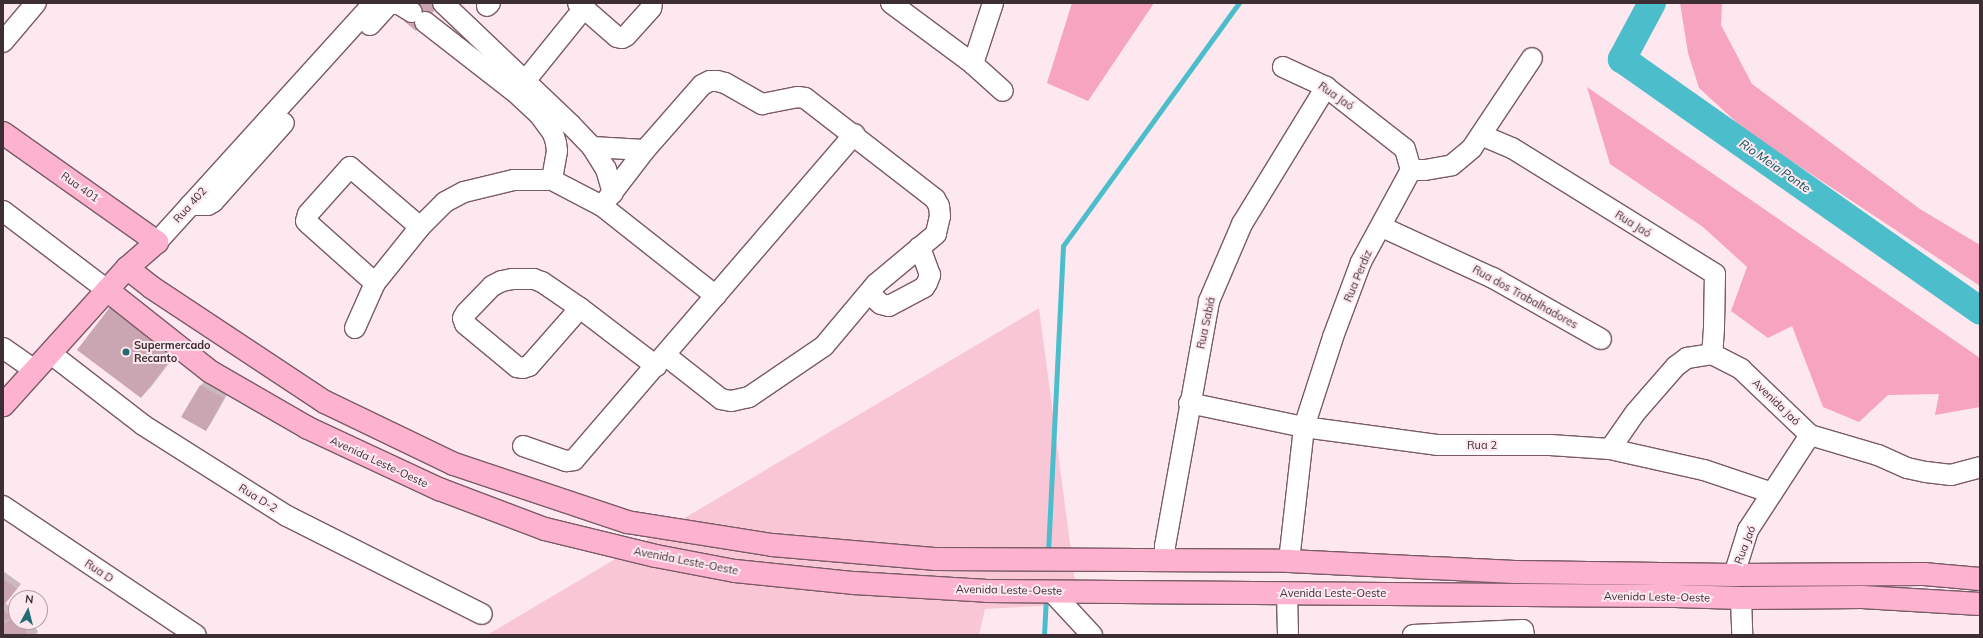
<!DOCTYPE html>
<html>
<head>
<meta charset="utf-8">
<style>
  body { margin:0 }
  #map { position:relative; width:1983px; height:638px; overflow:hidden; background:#fee8ef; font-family:Mulish,sans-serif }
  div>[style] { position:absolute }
  .green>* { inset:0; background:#f9c6d6 }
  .forest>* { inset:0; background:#f6a4c0 }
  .shadow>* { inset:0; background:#0003 }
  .stream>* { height:4.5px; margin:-2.25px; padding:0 2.25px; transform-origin:2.25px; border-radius:2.25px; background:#4cbdcb }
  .river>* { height:28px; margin:-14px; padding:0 14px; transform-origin:14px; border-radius:14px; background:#4cbdcb }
  .building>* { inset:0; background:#c9a6b1 }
  .roads { filter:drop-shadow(1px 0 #7a5b65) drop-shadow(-1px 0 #7a5b65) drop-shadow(0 1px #7a5b65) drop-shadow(0 -1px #7a5b65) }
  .minor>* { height:20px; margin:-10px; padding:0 10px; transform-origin:10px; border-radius:10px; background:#fff }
  .major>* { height:22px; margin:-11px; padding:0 11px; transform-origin:11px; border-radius:11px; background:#fdb3cf }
  .dots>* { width:11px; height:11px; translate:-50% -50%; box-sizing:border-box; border:2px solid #fee8ef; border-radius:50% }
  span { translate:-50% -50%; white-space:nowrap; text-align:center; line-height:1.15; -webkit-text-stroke:4px #fee8ef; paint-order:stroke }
  .street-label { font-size:11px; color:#3c2e33 }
  .poi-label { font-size:11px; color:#3c2e33; font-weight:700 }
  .left { translate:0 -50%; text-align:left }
  .water-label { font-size:12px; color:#094e56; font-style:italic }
  .frame { position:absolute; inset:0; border:4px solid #3c2e33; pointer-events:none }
  .north { position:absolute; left:8px; top:590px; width:40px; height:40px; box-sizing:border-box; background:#fee8ef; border:1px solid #b09ea4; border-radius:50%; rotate:7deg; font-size:11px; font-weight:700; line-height:16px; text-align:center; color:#3c2e33 }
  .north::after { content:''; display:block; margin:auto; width:14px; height:18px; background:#226c75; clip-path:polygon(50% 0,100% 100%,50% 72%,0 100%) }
</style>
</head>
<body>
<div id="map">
  <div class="green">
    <div style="clip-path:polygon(1039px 308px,1078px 604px,985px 609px,979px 635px,487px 635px)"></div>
  </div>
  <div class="forest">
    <div style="clip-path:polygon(1072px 3px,1154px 3px,1088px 101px,1047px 83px)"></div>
    <div style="clip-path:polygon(1680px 3px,1722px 3px,1721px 25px,1752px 84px,1920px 209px,1980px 245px,1980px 286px,1745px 130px,1699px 88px,1688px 53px)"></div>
    <div style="clip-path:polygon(1587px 87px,1980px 358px,1980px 407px,1935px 415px,1939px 394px,1888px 395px,1859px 422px,1823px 407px,1792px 326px,1768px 338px,1731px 311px,1747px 267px,1703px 227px,1610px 164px)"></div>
  </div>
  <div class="shadow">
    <div style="clip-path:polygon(121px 298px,183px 345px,151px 387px,141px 397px,79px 350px,111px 308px)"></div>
    <div style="clip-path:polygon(206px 380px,228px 393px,210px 425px,205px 430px,183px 417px,201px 385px)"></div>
    <div style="clip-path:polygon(3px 571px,21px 584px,5px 603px,16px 612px,11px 617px,16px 615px,16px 622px,32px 622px,38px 632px,35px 635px,3px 635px)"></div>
  </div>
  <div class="stream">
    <div style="left:1048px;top:553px;width:307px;rotate:-87.2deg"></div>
    <div style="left:1063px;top:246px;width:300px;rotate:-54.1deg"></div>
    <div style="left:1044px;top:635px;width:34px;rotate:-87deg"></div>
  </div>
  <div class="river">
    <div style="left:1652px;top:3px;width:64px;rotate:118.2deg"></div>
    <div style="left:1622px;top:59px;width:438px;rotate:35.1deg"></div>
  </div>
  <div class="building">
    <div style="clip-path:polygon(420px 3px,441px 3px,416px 31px,404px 21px)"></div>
    <div style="clip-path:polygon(110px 307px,174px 355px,141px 398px,77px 350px)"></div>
    <div style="clip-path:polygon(200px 385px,224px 398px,206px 431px,181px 417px)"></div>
    <div style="clip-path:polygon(3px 579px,17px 589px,4px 605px,3px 604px)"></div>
    <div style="clip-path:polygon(3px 610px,12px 617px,3px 621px)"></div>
    <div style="clip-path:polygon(16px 617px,16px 622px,21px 622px,28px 635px,3px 635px,3px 624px)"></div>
  </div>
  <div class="roads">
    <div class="minor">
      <div style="left:443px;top:3px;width:177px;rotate:43.6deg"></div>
      <div style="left:571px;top:125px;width:30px;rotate:46deg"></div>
      <div style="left:592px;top:147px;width:26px;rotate:58deg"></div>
      <div style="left:606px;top:169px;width:25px;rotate:74deg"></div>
      <div style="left:578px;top:3px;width:52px;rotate:41.1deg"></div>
      <div style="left:617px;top:37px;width:5px;rotate:11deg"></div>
      <div style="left:622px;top:38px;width:4px;rotate:-27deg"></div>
      <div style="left:626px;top:36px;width:38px;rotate:-48deg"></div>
      <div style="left:651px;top:8px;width:5px;rotate:-79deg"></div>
      <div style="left:891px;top:3px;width:102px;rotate:36.6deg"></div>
      <div style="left:973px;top:64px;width:40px;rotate:42deg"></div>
      <div style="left:487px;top:6px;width:4px;rotate:-45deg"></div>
      <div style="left:425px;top:22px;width:114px;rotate:37.9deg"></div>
      <div style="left:515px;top:92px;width:33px;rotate:43deg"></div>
      <div style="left:539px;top:114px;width:24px;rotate:54deg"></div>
      <div style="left:553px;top:133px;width:10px;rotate:73deg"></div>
      <div style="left:556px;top:143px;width:8px;rotate:83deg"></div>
      <div style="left:557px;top:151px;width:29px;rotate:100deg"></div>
      <div style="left:370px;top:25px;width:27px;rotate:-48deg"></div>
      <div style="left:388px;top:5px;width:4px;rotate:-14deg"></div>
      <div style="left:392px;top:4px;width:7px"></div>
      <div style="left:399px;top:4px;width:15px;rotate:32deg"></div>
      <div style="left:3px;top:42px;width:51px;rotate:-49.8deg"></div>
      <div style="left:973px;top:64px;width:64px;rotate:-71.8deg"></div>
      <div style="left:1283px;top:67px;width:47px;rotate:24.9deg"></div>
      <div style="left:1326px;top:87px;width:100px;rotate:38.1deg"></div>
      <div style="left:1405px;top:149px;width:22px;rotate:74deg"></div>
      <div style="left:517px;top:91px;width:107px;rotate:-51.1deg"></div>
      <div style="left:1481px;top:135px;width:34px;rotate:23deg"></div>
      <div style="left:1512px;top:148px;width:239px;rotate:31.8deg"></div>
      <div style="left:1715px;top:274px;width:54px;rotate:91.1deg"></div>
      <div style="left:1714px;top:328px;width:26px;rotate:94deg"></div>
      <div style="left:592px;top:147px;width:53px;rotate:3.2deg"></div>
      <div style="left:1411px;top:170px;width:14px"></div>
      <div style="left:1425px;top:170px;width:27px;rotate:-10deg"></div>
      <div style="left:1452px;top:165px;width:26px;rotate:-40deg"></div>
      <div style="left:1472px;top:148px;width:108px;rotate:-56.3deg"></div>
      <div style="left:190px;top:205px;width:18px"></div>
      <div style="left:208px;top:205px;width:6px;rotate:-31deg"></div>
      <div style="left:213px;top:202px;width:106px;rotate:-48.1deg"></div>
      <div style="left:602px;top:206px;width:71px;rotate:-52.5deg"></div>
      <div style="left:645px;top:150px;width:86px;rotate:-48.8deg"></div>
      <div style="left:702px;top:85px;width:9px;rotate:-27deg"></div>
      <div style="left:710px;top:81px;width:7px"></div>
      <div style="left:717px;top:81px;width:8px;rotate:14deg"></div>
      <div style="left:725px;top:83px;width:43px;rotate:29.6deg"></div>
      <div style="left:762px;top:104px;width:37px;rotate:-11deg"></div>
      <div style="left:798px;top:97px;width:7px;rotate:8deg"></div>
      <div style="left:805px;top:98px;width:165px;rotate:37.8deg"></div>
      <div style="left:935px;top:199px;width:8px;rotate:60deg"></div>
      <div style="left:939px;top:206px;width:10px;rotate:84deg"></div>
      <div style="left:940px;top:216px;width:18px;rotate:103deg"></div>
      <div style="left:936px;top:234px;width:78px;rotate:140.2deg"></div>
      <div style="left:876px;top:284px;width:81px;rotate:130deg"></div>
      <div style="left:824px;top:346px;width:91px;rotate:145.8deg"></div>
      <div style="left:749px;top:397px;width:18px;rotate:167deg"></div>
      <div style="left:731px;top:401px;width:10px;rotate:-169deg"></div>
      <div style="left:721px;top:399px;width:71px;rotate:-141.8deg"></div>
      <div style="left:3px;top:211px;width:131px;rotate:37.2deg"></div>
      <div style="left:1382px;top:227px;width:122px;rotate:24.7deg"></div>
      <div style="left:1493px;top:278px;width:124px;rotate:29.5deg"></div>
      <div style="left:157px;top:242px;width:323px;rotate:-47.8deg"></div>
      <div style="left:375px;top:283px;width:89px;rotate:-138.2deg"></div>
      <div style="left:309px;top:224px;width:4px;rotate:-135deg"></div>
      <div style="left:306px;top:221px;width:7px;rotate:-74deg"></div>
      <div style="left:308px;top:214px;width:63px;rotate:-48.2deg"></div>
      <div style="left:350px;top:167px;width:92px;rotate:40.6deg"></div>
      <div style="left:869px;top:293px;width:16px;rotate:43deg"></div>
      <div style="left:881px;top:304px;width:8px;rotate:14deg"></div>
      <div style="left:889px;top:306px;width:40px;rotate:-28deg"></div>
      <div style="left:924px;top:287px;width:5px;rotate:-53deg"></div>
      <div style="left:927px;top:283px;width:9px;rotate:-69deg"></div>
      <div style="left:930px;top:275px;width:30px;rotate:-110deg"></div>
      <div style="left:580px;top:308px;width:77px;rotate:131.3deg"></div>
      <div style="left:529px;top:366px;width:6px;rotate:162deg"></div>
      <div style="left:523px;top:368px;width:6px;rotate:-171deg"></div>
      <div style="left:517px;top:367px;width:67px;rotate:-140.4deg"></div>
      <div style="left:465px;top:324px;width:6px;rotate:-108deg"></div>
      <div style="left:463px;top:318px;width:6px;rotate:-59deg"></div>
      <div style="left:466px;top:313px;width:37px;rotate:-46deg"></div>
      <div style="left:492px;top:286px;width:11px;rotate:-27deg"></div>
      <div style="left:502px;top:281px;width:10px;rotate:-11deg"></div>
      <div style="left:512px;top:279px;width:22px"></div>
      <div style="left:534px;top:279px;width:9px;rotate:21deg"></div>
      <div style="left:542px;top:282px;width:46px;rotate:34.4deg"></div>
      <div style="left:580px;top:308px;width:96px;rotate:37.3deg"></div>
      <div style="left:355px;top:328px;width:49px;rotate:-66deg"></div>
      <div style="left:375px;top:283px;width:72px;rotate:-51.2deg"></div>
      <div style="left:420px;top:227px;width:35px;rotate:-45deg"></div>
      <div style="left:445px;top:202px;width:21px;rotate:-28deg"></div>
      <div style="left:464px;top:192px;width:51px;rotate:-13.5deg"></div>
      <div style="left:514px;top:180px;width:38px"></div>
      <div style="left:552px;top:180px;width:56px;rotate:27.5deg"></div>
      <div style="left:602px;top:206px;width:145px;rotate:38.3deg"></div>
      <div style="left:3px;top:348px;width:38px;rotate:35deg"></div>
      <div style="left:50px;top:353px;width:118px;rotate:37.7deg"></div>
      <div style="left:143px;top:425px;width:170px;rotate:32.3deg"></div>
      <div style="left:287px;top:516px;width:218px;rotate:26.7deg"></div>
      <div style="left:1189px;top:403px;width:117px;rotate:11.8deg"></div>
      <div style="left:1304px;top:427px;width:134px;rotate:7.7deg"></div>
      <div style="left:1437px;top:445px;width:113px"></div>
      <div style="left:1550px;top:445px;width:60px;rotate:3.8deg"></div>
      <div style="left:1610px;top:449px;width:96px;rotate:12.6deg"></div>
      <div style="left:1704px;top:470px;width:72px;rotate:18.7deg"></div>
      <div style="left:523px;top:446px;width:46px;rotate:19.2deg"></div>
      <div style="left:566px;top:461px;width:8px;rotate:-7deg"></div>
      <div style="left:574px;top:460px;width:430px;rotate:-49.3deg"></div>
      <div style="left:1610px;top:449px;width:44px;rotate:-55.2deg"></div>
      <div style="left:1635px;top:413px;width:62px;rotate:-48.9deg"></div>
      <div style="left:1676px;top:366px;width:14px;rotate:-36deg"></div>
      <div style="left:1687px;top:358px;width:25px;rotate:-9deg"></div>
      <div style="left:1712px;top:354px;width:33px;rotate:27deg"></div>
      <div style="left:1741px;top:369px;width:95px;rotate:43.7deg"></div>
      <div style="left:1810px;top:435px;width:71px;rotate:16.4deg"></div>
      <div style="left:1878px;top:455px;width:32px;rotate:24deg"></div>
      <div style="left:1907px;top:468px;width:19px;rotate:12deg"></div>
      <div style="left:1926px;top:472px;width:25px;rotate:7deg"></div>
      <div style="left:1951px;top:475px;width:30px;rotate:-15deg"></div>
      <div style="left:3px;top:506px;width:232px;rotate:33.8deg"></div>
      <div style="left:1165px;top:560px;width:14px;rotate:-90deg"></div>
      <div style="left:1165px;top:546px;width:249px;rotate:-79.8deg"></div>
      <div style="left:1209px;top:301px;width:84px;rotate:-66.8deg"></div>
      <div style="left:1242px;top:224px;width:161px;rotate:-58.5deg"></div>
      <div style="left:1289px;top:561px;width:135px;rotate:-83.6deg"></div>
      <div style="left:1304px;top:427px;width:95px;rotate:-72.1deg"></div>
      <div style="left:1333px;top:337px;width:80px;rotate:-69.5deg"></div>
      <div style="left:1361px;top:262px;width:105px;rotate:-61.5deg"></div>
      <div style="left:1734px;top:575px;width:47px;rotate:-72.7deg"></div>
      <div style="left:1748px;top:530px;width:113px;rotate:-56.9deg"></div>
      <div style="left:1052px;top:592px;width:59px;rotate:47.1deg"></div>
      <div style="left:1287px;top:593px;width:42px;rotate:88.6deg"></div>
      <div style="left:1741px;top:598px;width:37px;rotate:88deg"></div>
      <div style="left:1413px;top:635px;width:110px;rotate:-2.6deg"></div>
      <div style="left:1523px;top:630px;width:5px;rotate:79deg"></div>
    </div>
    <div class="major">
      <div style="left:3px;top:133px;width:189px;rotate:35.3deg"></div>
      <div style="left:157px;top:242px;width:40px;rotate:139deg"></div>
      <div style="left:127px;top:268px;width:185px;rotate:132.1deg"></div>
      <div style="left:127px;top:268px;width:31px;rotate:38deg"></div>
      <div style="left:151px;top:287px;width:209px;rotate:33.5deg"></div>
      <div style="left:325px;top:402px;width:143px;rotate:25.7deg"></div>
      <div style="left:454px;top:464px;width:182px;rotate:18.5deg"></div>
      <div style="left:627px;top:522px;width:147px;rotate:9deg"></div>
      <div style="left:772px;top:545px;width:165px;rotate:4.9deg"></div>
      <div style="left:936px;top:559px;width:353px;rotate:0.3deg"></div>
      <div style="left:1289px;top:561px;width:226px;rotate:2.8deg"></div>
      <div style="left:1515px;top:572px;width:219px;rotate:0.8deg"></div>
      <div style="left:1734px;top:575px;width:190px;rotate:-0.3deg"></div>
      <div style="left:1924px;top:574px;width:56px;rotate:5.1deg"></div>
      <div style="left:107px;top:290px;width:132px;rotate:38.3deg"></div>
      <div style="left:211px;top:372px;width:112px;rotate:30deg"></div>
      <div style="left:308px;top:428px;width:145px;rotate:25deg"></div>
      <div style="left:439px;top:489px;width:113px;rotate:20.7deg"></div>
      <div style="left:545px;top:529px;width:114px;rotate:13.7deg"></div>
      <div style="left:656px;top:556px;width:80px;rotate:10.8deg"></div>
      <div style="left:735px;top:571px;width:120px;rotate:5.8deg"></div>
      <div style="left:854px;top:583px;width:133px;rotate:3.4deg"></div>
      <div style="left:987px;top:591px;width:688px;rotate:0.42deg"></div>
      <div style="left:1675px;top:596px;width:66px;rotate:1.7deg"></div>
      <div style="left:1741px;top:598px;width:121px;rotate:-0.5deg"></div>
      <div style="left:1862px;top:597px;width:118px;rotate:3.4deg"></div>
    </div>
  </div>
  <div class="dots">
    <div style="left:126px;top:352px;background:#226c75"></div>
  </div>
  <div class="street-label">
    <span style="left:1336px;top:96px;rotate:35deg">Rua Jaó</span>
    <span style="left:80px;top:187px;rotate:35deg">Rua 401</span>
    <span style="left:190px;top:205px;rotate:-48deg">Rua 402</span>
    <span style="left:1633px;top:224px;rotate:32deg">Rua Jaó</span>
    <span style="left:1358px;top:276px;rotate:-67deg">Rua Perdiz</span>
    <span style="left:1525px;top:297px;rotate:29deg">Rua dos Trabalhadores</span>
    <span style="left:1206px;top:323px;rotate:-78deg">Rua Sabiá</span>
    <span style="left:1776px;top:402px;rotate:44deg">Avenida Jaó</span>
    <span style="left:1482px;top:445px">Rua 2</span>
    <span style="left:379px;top:462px;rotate:25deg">Avenida Leste-Oeste</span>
    <span style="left:258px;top:498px;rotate:32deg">Rua D-2</span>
    <span style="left:1745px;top:545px;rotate:-69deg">Rua Jaó</span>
    <span style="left:686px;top:561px;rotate:11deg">Avenida Leste-Oeste</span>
    <span style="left:99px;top:571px;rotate:34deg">Rua D</span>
    <span style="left:1009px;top:590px;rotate:1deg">Avenida Leste-Oeste</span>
    <span style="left:1333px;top:593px">Avenida Leste-Oeste</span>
    <span style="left:1657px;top:597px;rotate:1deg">Avenida Leste-Oeste</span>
  </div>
  <div class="poi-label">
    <span class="left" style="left:134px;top:352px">Supermercado<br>Recanto</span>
  </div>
  <div class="water-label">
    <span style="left:1775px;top:166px;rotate:35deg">Rio Meia Ponte</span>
  </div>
  <div class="frame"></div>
  <div class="north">N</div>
</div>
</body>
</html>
